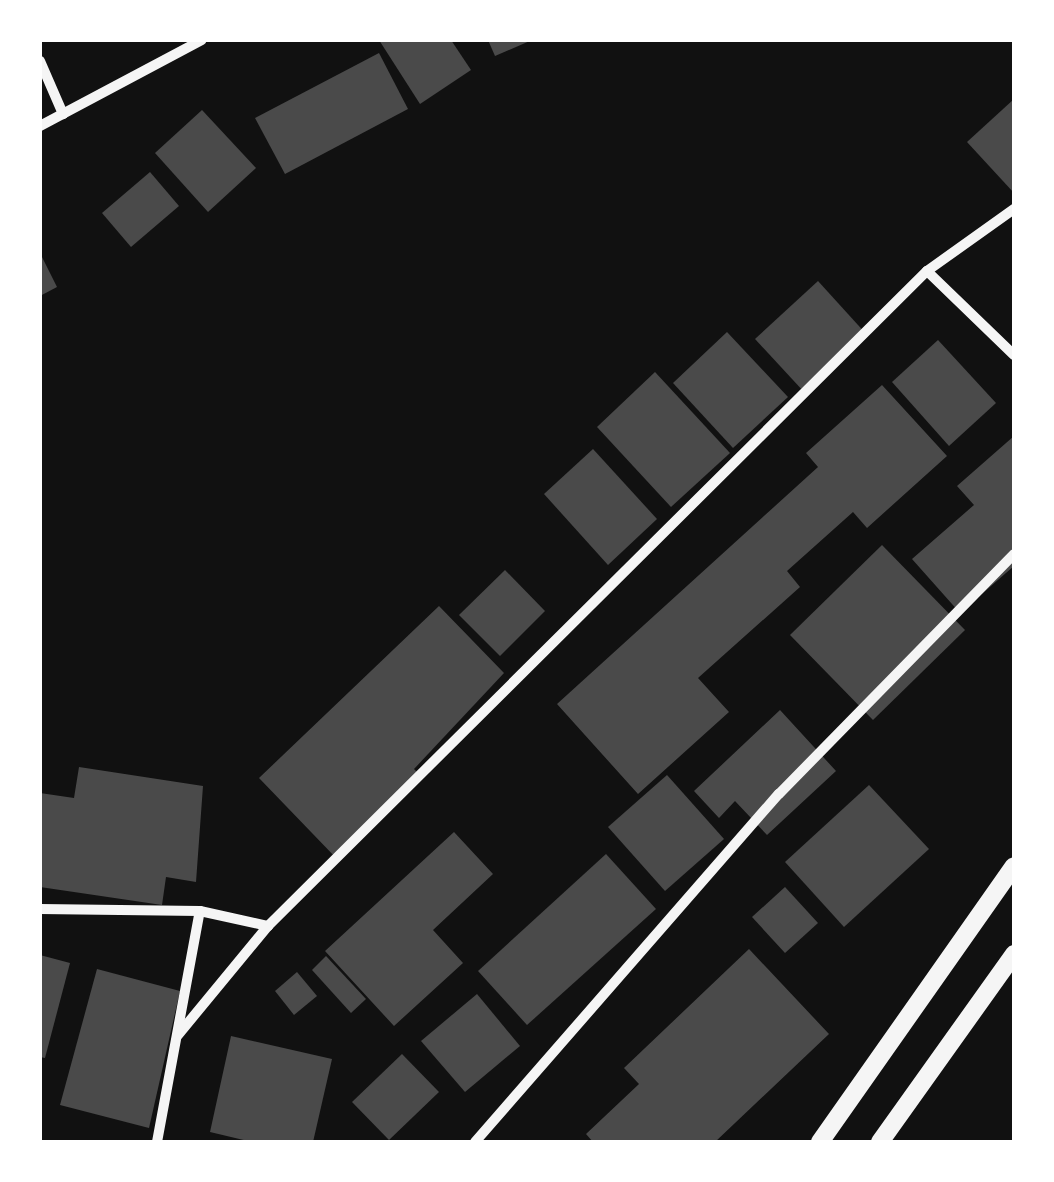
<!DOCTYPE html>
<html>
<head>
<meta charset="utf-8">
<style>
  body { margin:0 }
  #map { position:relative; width:1054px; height:1182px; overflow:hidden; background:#111; font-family:"Playfair Display",serif }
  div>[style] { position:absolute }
  .building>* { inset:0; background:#4a4a4a }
  .minor>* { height:10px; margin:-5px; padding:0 5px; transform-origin:5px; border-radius:5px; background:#f5f5f5 }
  .tertiary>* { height:18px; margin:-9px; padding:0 9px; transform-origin:9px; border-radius:9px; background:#f5f5f5 }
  span { translate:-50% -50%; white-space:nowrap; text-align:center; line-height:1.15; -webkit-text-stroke:10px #fff; paint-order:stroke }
  .frame { position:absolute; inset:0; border:42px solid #fff; pointer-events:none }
</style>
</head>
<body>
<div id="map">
  <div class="building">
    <div style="clip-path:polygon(379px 40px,451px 40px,471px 70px,420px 104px)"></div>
    <div style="clip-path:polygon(488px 40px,532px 40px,495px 56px)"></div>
    <div style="clip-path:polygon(379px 53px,408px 109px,285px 174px,255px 118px)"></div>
    <div style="clip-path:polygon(1014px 99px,1014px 193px,967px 142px)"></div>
    <div style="clip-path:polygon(202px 110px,256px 168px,208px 212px,155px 153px)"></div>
    <div style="clip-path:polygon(150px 172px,179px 206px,131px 247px,102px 213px)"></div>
    <div style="clip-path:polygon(40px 253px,57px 287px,40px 296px)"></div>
    <div style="clip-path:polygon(818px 281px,868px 336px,805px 393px,755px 339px)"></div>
    <div style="clip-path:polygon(727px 332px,788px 397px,733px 448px,673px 383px)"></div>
    <div style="clip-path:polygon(938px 340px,996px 403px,949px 446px,892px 382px)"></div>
    <div style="clip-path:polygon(655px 372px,730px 453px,671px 507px,597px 427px)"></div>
    <div style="clip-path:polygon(882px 385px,947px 456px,867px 528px,853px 512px,787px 571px,800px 587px,698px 678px,729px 712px,638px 794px,557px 704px,818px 467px,806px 453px)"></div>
    <div style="clip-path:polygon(1014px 436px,1014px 566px,960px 613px,912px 559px,974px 505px,957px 486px)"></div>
    <div style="clip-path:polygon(593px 449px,657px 519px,608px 565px,544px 494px)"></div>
    <div style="clip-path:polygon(882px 545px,965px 630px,873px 720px,790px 635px)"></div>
    <div style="clip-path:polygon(505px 570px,545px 611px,500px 656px,459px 615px)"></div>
    <div style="clip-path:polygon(439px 606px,504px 673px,414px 769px,423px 778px,338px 860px,259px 778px)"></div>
    <div style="clip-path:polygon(780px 710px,836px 771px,767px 835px,735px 801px,719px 818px,694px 791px)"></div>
    <div style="clip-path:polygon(79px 767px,203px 786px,196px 882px,166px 877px,162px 905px,40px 887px,40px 793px,74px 798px)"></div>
    <div style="clip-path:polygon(667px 775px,724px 839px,665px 891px,608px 827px)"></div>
    <div style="clip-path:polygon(869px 785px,929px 849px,844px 927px,785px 862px)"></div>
    <div style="clip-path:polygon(454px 832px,493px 874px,433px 930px,463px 963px,394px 1026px,325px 951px)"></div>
    <div style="clip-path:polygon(606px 854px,656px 909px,527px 1025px,478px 971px)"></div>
    <div style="clip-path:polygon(785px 887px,818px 923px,785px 953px,752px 917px)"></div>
    <div style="clip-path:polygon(749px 949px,829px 1034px,715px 1142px,593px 1142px,586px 1134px,639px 1084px,624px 1068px)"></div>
    <div style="clip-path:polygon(40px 955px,70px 963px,45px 1058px,40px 1057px)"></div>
    <div style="clip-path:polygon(326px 956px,366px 999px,351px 1013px,312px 970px)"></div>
    <div style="clip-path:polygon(97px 969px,180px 991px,149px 1128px,60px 1105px)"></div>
    <div style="clip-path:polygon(297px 972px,317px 996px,294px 1015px,275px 991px)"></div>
    <div style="clip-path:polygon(477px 994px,520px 1046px,465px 1092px,421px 1041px)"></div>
    <div style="clip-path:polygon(231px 1036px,332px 1059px,313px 1142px,252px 1142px,210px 1132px)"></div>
    <div style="clip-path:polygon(402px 1054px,439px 1092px,389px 1140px,352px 1102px)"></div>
  </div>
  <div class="minor">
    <div style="left:40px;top:61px;width:58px;rotate:66.5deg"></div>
    <div style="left:40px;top:126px;width:183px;rotate:-28deg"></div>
    <div style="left:927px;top:271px;width:121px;rotate:44deg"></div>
    <div style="left:40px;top:909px;width:160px;rotate:0.7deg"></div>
    <div style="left:200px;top:911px;width:70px;rotate:12.4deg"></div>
    <div style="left:178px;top:1035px;width:141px;rotate:-50.5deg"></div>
    <div style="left:268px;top:926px;width:929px;rotate:-44.83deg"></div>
    <div style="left:927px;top:271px;width:107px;rotate:-35.5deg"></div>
    <div style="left:157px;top:1142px;width:235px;rotate:-79.5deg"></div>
    <div style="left:475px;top:1142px;width:462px;rotate:-48.9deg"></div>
    <div style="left:779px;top:794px;width:336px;rotate:-45.6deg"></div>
  </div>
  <div class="tertiary">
    <div style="left:820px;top:1142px;width:337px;rotate:-54.9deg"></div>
    <div style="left:880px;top:1142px;width:231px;rotate:-54.5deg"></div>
  </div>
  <div class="frame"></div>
</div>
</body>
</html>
